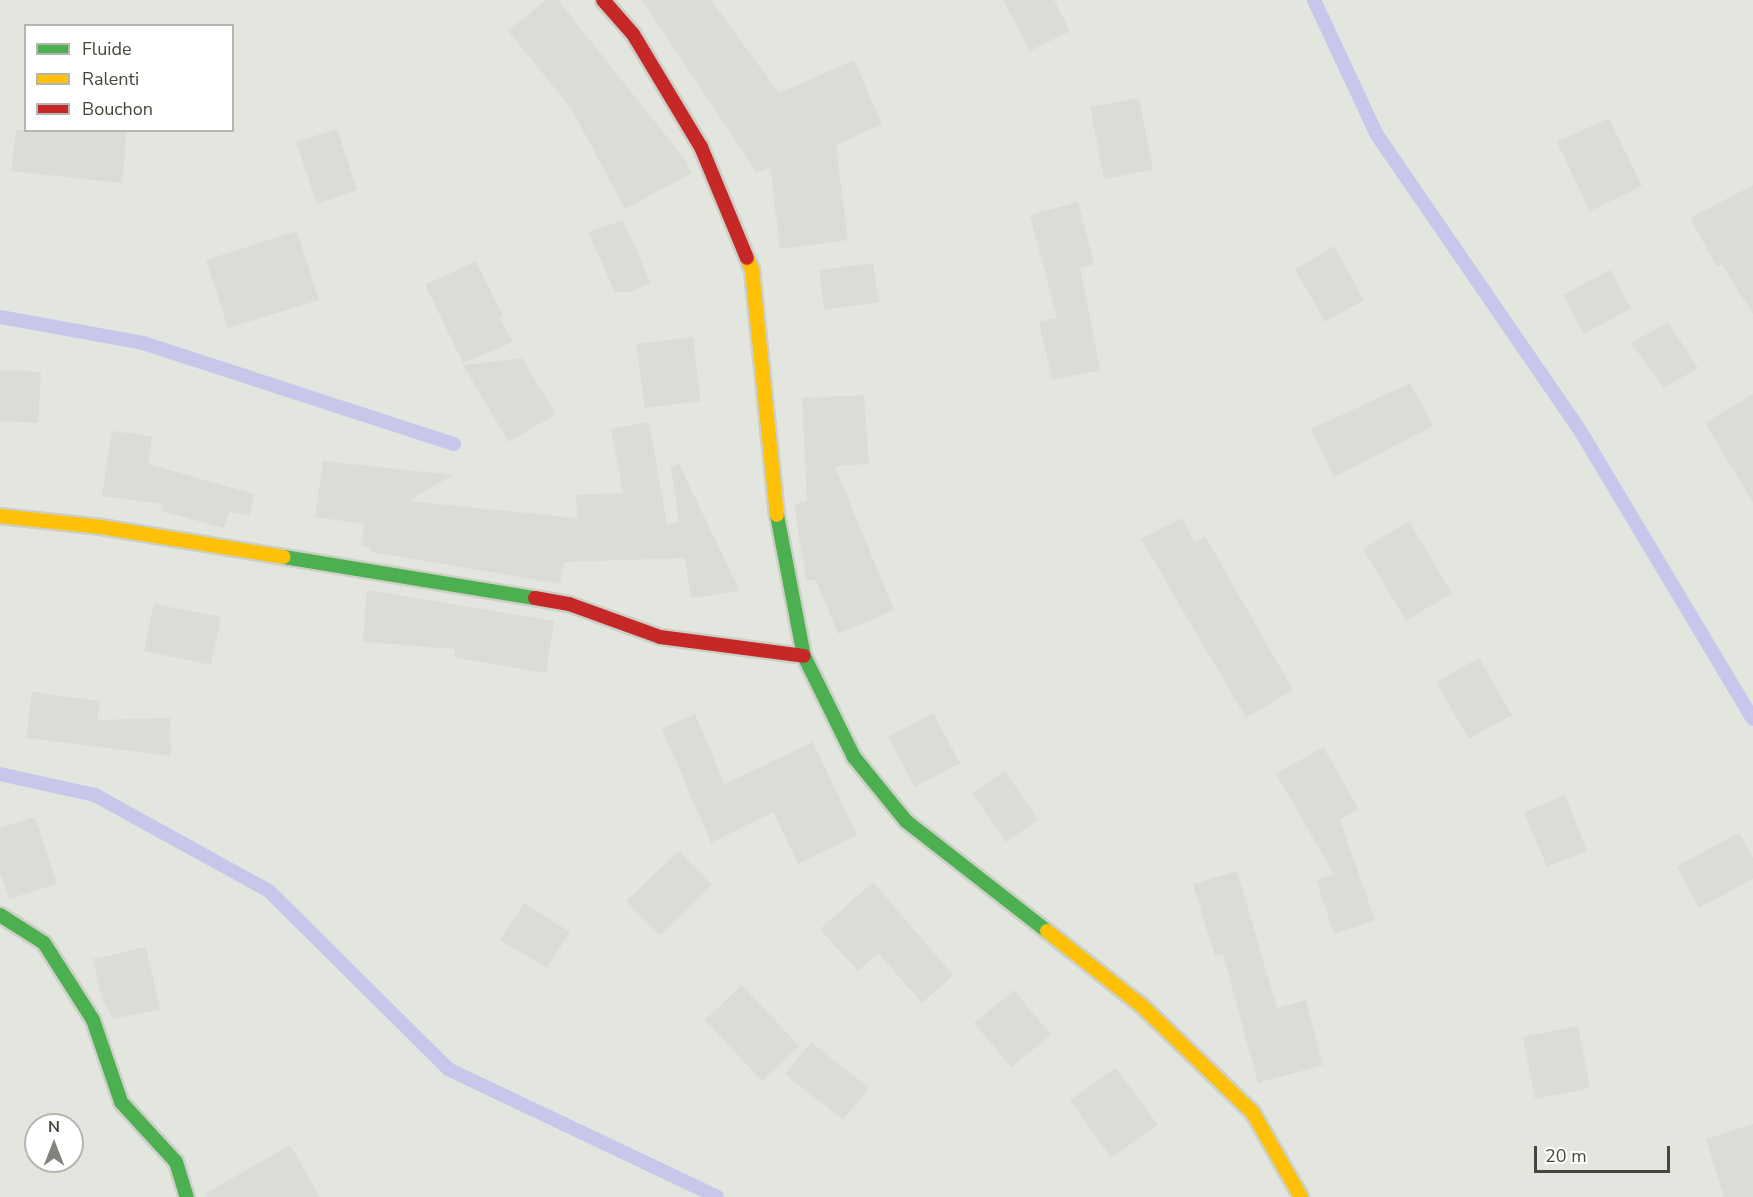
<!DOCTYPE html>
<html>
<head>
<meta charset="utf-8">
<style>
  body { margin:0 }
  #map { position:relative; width:1753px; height:1197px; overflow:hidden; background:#f1f3ef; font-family:"Nunito Sans",sans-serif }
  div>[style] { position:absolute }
  .residential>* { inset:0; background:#e2e6de }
  .stream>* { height:14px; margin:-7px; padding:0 7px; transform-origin:7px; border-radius:7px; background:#c8c6eb }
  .building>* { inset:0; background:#dbdcd8 }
  .roads { filter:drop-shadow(2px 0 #ccd0c6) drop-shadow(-2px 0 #ccd0c6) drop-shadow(0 2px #ccd0c6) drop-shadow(0 -2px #ccd0c6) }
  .fast>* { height:14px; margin:-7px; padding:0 7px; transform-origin:7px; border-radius:7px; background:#4caf50 }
  .slow>* { height:14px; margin:-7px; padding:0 7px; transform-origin:7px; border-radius:7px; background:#ffc107 }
  .jam>* { height:14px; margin:-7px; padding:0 7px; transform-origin:7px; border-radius:7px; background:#c62828 }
  span { translate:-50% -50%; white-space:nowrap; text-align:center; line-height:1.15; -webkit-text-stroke:5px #fff; paint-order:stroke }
  .legend { position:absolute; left:24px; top:24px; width:210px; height:108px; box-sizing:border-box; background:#fff; border:2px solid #b5b6b1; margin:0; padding:8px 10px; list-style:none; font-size:18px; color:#45493b }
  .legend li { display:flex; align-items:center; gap:12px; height:30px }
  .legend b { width:30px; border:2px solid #b5b6b1 }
  .north { position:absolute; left:24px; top:1113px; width:60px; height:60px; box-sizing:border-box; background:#fff; border:2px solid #b5b6b1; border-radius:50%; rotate:0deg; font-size:16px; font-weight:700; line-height:24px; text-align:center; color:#45493b }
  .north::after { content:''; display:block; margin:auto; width:21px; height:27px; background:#81847a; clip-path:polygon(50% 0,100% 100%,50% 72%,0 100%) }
  .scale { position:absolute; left:1534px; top:1146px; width:136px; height:27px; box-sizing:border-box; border:3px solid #45493b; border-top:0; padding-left:8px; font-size:18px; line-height:21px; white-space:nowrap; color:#45493b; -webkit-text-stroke:4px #fff; paint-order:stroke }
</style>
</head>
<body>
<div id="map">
  <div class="residential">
    <div style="clip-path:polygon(evenodd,0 0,1753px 0,1753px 1197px,0 1197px,0 0,26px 26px,232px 26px,232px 130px,26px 130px,26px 26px,0 0,36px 1125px,72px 1125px,72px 1161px,36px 1161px,36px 1125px)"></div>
  </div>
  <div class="stream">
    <div style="left:1314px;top:0;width:149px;rotate:65deg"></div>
    <div style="left:1377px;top:135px;width:354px;rotate:55.5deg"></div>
    <div style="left:1578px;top:427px;width:340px;rotate:59.1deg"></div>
    <div style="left:0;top:317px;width:145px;rotate:10.3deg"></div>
    <div style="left:143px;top:343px;width:327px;rotate:18deg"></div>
    <div style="left:0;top:774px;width:97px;rotate:12.5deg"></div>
    <div style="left:95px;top:795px;width:199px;rotate:28.9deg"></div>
    <div style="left:269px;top:891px;width:252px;rotate:44.8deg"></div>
    <div style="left:448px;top:1069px;width:298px;rotate:25.4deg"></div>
  </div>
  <div class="building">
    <div style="clip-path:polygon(546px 0,558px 0,687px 162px,692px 173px,625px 209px,571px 108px,508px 31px)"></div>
    <div style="clip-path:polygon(642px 0,711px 0,779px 93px,854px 60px,882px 124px,836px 145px,848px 240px,780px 249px,770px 167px,757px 173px)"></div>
    <div style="clip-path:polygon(1003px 0,1054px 0,1070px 31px,1030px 51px)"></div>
    <div style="clip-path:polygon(1139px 98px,1153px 170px,1104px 179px,1090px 107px)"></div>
    <div style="clip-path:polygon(1609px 118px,1642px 186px,1590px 211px,1557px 142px)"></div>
    <div style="clip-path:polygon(337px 129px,357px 190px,317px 204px,296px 142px)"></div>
    <div style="clip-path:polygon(16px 130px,127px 130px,122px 183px,11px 171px)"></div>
    <div style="clip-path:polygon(1753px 185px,1753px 314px,1722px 265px,1717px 267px,1690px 218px)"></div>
    <div style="clip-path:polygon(1078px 202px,1094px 264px,1080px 268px,1100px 370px,1052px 380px,1039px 322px,1057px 318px,1030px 215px)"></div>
    <div style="clip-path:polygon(623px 220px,651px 283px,630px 292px,615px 292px,588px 232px)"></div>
    <div style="clip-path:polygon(297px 231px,319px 300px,228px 328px,206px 260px)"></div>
    <div style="clip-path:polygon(1334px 246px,1364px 300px,1325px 322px,1295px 269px)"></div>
    <div style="clip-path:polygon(476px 261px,503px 316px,499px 318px,513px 342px,463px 363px,425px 285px)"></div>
    <div style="clip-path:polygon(873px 263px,879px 302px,824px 310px,819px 270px)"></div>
    <div style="clip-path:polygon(1610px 270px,1631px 308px,1584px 334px,1563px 295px)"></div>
    <div style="clip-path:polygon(1668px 322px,1698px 368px,1664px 388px,1631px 343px)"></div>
    <div style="clip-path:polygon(693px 337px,701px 401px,645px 408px,636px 344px)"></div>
    <div style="clip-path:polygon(522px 358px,556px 414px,509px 442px,463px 365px)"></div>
    <div style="clip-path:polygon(0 370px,41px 372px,38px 423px,0 421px)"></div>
    <div style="clip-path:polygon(1410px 383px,1433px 426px,1334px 477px,1311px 429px)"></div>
    <div style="clip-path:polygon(1753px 394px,1753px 502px,1705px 423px)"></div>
    <div style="clip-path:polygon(864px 395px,869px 464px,835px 466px,894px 610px,838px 634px,816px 580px,807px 581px,800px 546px,795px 504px,807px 501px,802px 398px)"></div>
    <div style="clip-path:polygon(649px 422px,667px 524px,679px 522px,671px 467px,679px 464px,740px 591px,691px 598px,685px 558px,564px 562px,560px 584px,370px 552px,371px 547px,362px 546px,364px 524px,315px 517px,323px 461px,453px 475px,408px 501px,577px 518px,576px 495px,623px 493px,611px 429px)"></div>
    <div style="clip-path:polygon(112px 431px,152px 436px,148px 464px,254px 494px,250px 515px,229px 512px,224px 528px,161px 511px,163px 504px,102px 496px)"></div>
    <div style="clip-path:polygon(1182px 518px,1194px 542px,1205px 536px,1293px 690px,1246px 718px,1141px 539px)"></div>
    <div style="clip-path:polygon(1409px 521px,1452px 593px,1406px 621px,1363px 549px)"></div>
    <div style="clip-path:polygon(367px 590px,554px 621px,546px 673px,454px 657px,455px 649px,363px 642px)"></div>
    <div style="clip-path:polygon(154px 604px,221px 617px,211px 665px,144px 651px)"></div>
    <div style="clip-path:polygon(1479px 658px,1512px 715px,1469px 739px,1436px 682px)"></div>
    <div style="clip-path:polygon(32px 692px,100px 701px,97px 720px,170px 718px,171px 756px,26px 738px)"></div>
    <div style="clip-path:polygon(933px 713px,960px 763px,915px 787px,888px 737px)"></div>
    <div style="clip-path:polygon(695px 714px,725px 784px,813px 742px,857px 835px,798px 864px,773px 812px,711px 843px,662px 729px)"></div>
    <div style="clip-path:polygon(1323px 747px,1359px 809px,1340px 820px,1375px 920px,1334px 934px,1316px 880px,1334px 874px,1276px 774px)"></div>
    <div style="clip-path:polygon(1005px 771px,1038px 820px,1006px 842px,972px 793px)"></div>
    <div style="clip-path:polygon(1565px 795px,1587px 851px,1547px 867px,1524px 812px)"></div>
    <div style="clip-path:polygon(35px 817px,57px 884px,9px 899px,0 872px,0 828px)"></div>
    <div style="clip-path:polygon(1739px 833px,1753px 858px,1753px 879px,1699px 908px,1677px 866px)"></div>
    <div style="clip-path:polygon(679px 851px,712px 885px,660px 935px,626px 901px)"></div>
    <div style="clip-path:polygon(1237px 871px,1277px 1008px,1306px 1000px,1323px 1065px,1258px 1083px,1223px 954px,1215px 956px,1193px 884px)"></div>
    <div style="clip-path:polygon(873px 882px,953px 975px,922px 1003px,878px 953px,858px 971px,820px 929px)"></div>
    <div style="clip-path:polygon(524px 903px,570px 932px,547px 968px,500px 940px)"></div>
    <div style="clip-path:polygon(146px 947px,160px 1009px,113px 1019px,102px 999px,93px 959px)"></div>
    <div style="clip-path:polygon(742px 985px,799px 1046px,762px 1081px,705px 1020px)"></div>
    <div style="clip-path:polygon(1014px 990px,1051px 1035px,1011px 1067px,974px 1023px)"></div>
    <div style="clip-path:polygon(1578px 1026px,1590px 1088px,1535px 1099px,1523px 1037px)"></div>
    <div style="clip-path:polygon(811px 1042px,869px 1088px,843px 1120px,785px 1074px)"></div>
    <div style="clip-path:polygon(1116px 1068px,1158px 1125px,1111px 1158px,1070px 1100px)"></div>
    <div style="clip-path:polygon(1753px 1124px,1753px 1197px,1724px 1197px,1706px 1139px)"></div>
    <div style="clip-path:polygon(290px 1145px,320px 1197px,205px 1197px,205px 1194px)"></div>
  </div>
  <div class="roads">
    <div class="fast">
      <div style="left:777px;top:515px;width:144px;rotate:79.2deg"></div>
      <div style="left:804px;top:656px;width:113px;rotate:63.7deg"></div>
      <div style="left:854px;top:757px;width:82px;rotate:50.9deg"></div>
      <div style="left:906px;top:821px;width:179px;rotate:38deg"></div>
      <div style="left:284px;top:557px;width:254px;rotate:9.3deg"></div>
      <div style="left:0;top:915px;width:52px;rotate:32.5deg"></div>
      <div style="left:44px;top:943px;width:91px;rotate:57.5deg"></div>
      <div style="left:93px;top:1020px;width:87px;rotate:71.1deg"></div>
      <div style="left:121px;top:1102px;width:81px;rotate:47.5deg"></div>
      <div style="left:176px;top:1162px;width:37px;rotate:73deg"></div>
    </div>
    <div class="slow">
      <div style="left:747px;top:258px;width:13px;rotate:67deg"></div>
      <div style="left:752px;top:270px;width:246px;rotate:84.2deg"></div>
      <div style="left:0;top:516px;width:102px;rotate:6.2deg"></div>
      <div style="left:101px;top:527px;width:185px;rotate:9.3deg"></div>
      <div style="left:1047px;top:931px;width:121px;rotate:38.3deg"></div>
      <div style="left:1142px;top:1006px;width:154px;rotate:43.9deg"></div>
      <div style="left:1253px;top:1113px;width:97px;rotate:60.3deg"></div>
    </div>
    <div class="jam">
      <div style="left:603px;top:0;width:45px;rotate:48.6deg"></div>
      <div style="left:633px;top:34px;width:132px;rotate:59deg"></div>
      <div style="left:701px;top:147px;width:120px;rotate:67.5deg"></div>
      <div style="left:535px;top:598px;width:35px;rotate:10deg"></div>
      <div style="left:569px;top:604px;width:97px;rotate:19.9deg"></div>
      <div style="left:660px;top:637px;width:145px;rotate:7.5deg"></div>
    </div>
  </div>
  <ul class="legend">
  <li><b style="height:8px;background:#4caf50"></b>Fluide</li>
  <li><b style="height:8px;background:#ffc107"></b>Ralenti</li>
  <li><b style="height:8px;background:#c62828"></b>Bouchon</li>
  </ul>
  <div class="north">N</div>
  <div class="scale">20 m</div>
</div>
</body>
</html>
